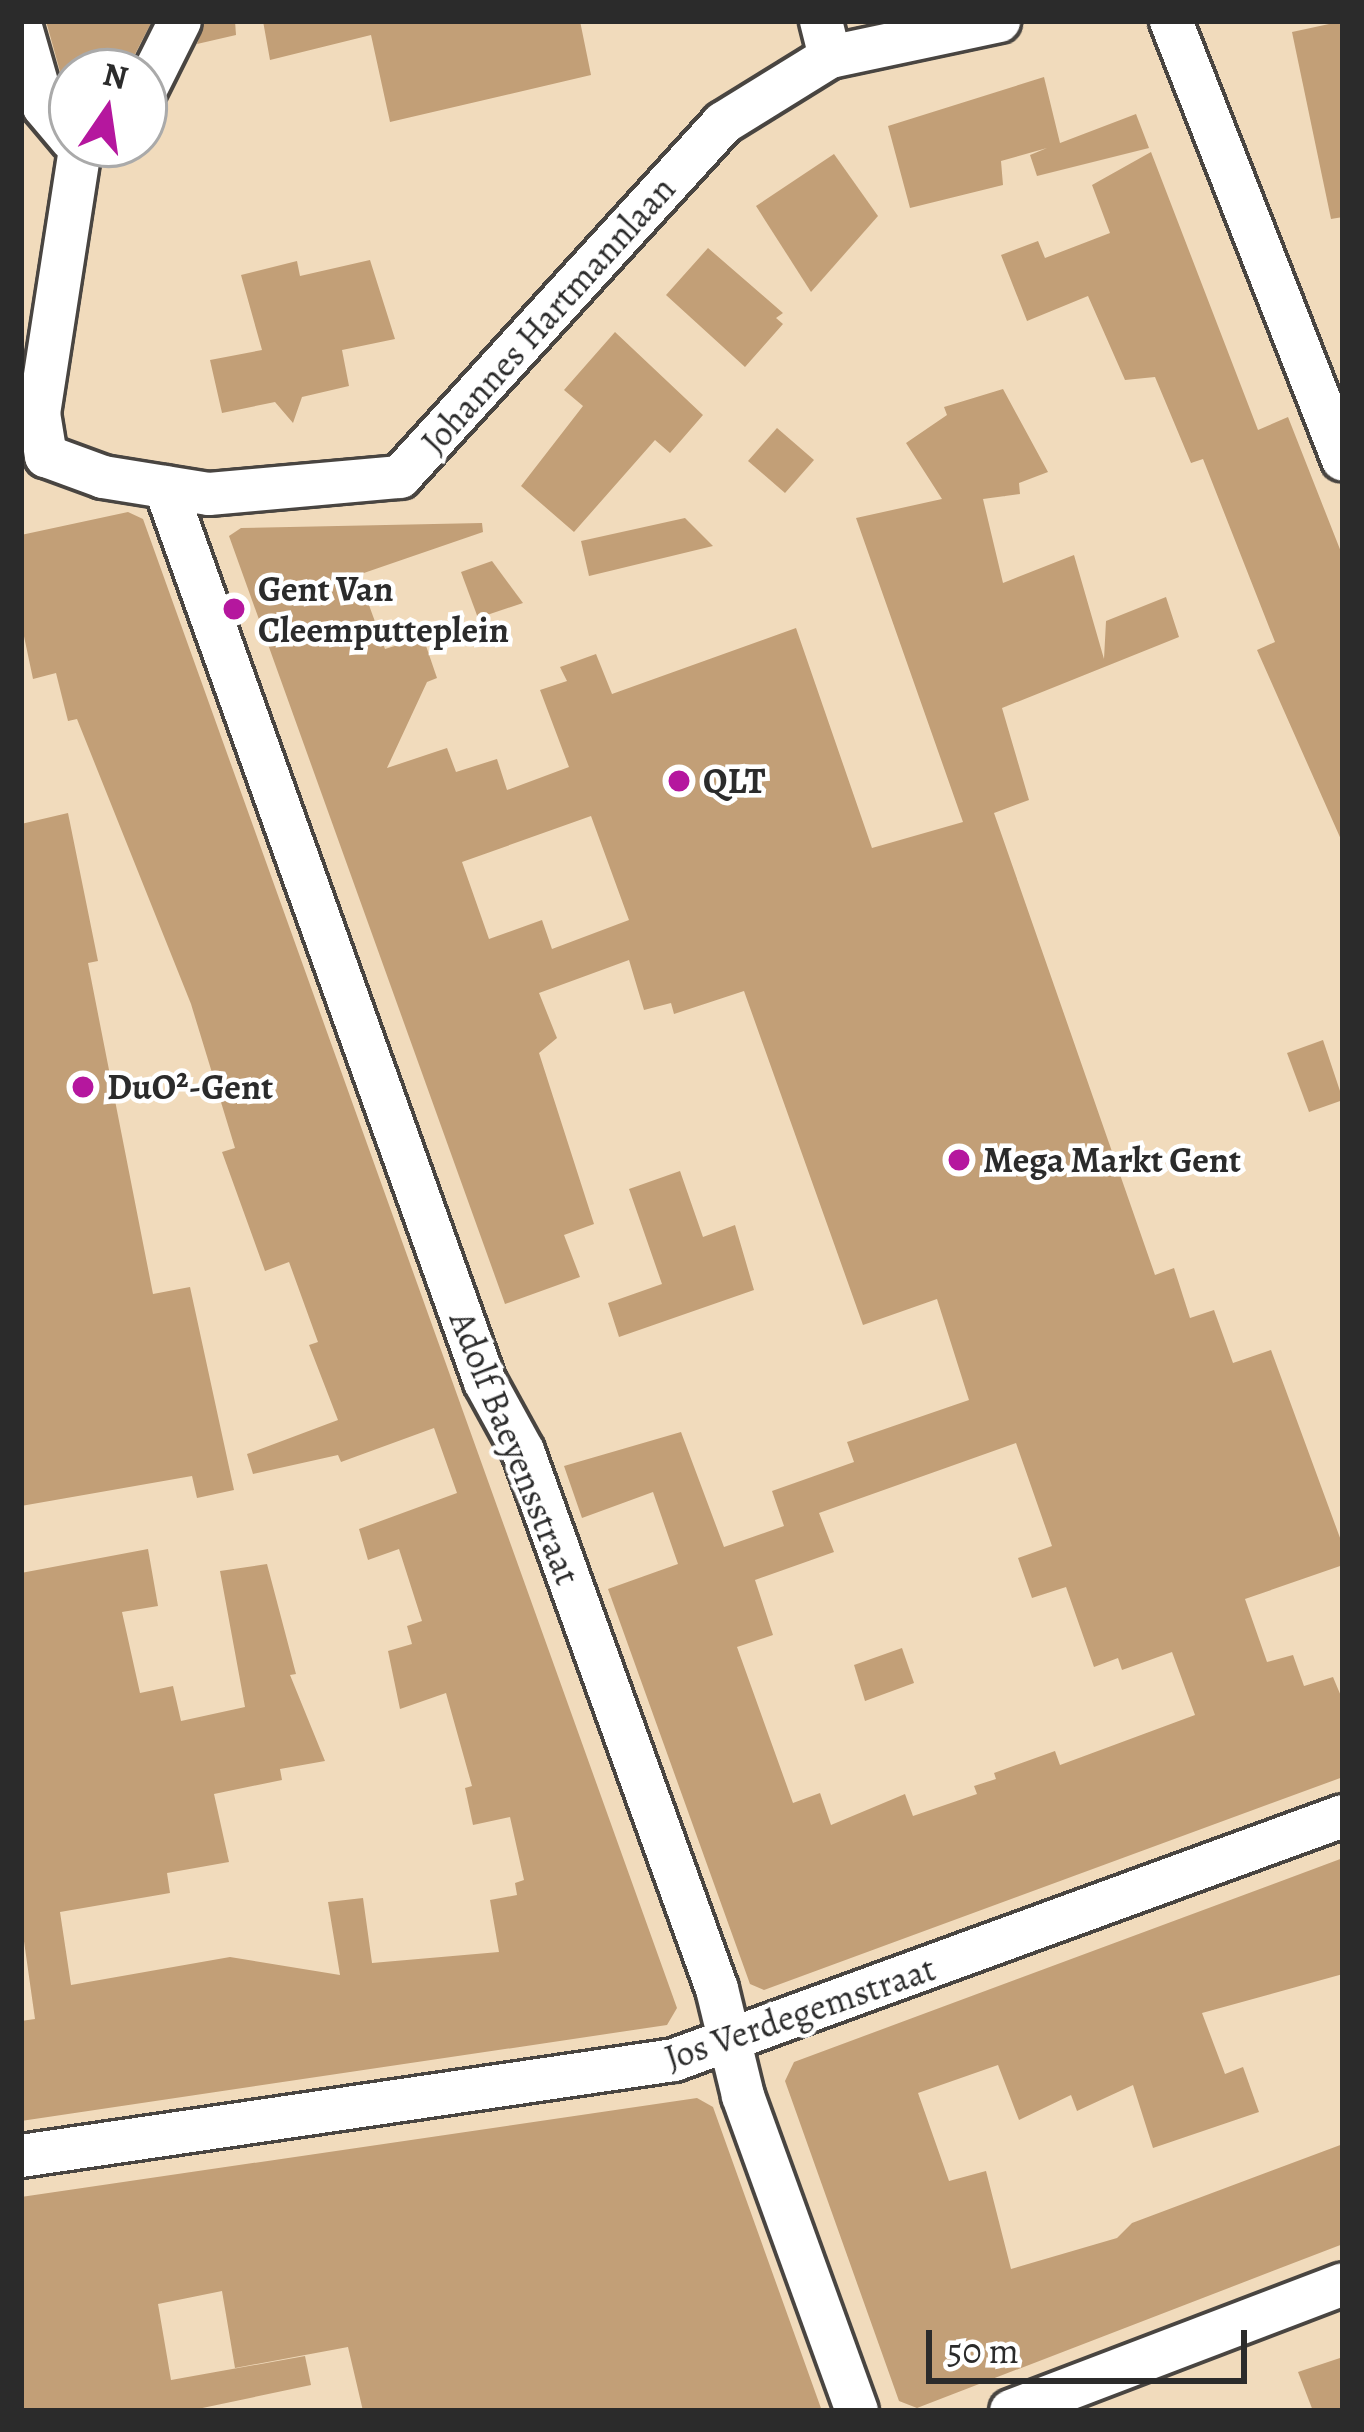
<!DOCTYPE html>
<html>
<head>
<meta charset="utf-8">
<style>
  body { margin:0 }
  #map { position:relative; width:1364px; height:2432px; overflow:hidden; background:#f1dbbc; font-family:Alegreya,serif }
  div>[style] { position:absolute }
  .building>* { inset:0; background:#c29f77 }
  .roads { filter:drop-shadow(3px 0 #494541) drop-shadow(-3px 0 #494541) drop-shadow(0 3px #494541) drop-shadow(0 -3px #494541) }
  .minor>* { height:42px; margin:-21px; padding:0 21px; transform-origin:21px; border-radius:21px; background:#fff }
  .dots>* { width:33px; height:33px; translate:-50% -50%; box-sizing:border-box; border:6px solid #fff; border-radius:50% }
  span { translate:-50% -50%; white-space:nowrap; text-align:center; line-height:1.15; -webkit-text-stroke:9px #fff; paint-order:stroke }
  .street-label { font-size:36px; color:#2b2b2b }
  .poi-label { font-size:36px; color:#2b2b2b; font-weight:700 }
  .left { translate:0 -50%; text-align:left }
  .frame { position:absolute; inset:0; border:24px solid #2b2b2b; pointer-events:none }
  .north { position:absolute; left:48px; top:48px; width:120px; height:120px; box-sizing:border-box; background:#fff; border:3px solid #aaa; border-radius:50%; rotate:13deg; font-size:33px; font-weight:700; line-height:48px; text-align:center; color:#2b2b2b }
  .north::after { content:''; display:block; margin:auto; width:42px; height:54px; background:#b5179e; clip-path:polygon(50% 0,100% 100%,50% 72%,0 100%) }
  .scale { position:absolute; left:926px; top:2330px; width:321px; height:54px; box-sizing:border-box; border:6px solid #2b2b2b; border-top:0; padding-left:15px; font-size:36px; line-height:42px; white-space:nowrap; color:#2b2b2b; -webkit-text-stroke:9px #fff; paint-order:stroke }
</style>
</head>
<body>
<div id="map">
  <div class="building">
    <div style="clip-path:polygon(46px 21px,152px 21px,132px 60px,61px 75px)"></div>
    <div style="clip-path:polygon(205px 21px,235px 21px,236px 35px,197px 44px)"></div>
    <div style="clip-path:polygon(263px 21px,580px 21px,591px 75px,390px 122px,371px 35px,270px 60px)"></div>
    <div style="clip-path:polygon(1343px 21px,1343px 217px,1331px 219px,1292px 32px)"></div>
    <div style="clip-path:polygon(1044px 77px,1060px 143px,1136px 114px,1149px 148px,1037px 176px,1030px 155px,1047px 148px,1001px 161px,1003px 185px,910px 208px,888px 126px)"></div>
    <div style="clip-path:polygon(1151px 152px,1258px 430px,1288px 417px,1343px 557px,1343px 844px,1257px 650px,1275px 642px,1203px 459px,1191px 463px,1155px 377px,1125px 380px,1088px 296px,1027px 321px,1001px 255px,1038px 241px,1045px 258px,1110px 233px,1092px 185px)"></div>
    <div style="clip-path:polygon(834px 154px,878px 216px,811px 292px,756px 206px)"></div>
    <div style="clip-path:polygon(708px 248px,783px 313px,776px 318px,783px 324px,745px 367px,666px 295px)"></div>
    <div style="clip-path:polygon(370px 260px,395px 339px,342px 350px,349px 386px,302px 397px,293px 423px,275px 402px,222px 413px,210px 360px,262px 350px,241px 275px,297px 261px,300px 276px)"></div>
    <div style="clip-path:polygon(615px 332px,703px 415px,670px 453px,655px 440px,574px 532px,521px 486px,583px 406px,564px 390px)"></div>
    <div style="clip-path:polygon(evenodd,1003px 389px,1048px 472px,1019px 483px,1020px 494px,983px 499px,1003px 583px,1074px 555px,1104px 659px,1106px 621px,1166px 597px,1179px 637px,1002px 708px,1029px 800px,994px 813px,1155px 1275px,1174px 1268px,1190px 1318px,1214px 1310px,1233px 1363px,1271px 1350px,1343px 1546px,1343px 1565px,1245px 1599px,1267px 1662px,1293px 1655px,1304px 1686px,1333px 1677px,1343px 1701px,1343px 1777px,764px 1990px,750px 1984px,608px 1589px,678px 1564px,653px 1492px,582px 1518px,564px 1466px,681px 1432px,724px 1547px,784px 1526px,772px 1491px,854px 1462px,847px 1442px,969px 1400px,937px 1299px,863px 1325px,744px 991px,674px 1014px,671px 1003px,644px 1010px,629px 960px,539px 993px,557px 1038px,539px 1053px,594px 1224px,564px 1235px,580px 1277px,505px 1304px,229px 536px,241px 528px,482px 523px,483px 532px,358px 575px,385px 649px,423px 637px,437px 678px,427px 682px,387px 768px,447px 748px,456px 772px,497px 759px,507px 790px,569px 767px,540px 690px,567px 681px,560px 667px,596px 654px,612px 694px,796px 628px,872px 848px,963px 822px,856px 518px,942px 499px,906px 443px,947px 415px,944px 407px,1003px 389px,591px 816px,629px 920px,552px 949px,542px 920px,489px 939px,462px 862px,591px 816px,1003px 389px,1016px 1443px,1052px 1546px,1018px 1558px,1032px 1598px,1066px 1587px,1094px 1667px,1118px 1658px,1122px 1670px,1172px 1652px,1195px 1715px,1060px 1765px,1055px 1751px,994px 1773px,996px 1779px,974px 1786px,977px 1794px,913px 1816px,905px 1794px,831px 1825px,820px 1793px,793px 1803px,737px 1647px,773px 1635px,755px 1580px,834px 1552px,819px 1513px,1016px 1443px)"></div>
    <div style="clip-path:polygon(777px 428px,814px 460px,785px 493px,748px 461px)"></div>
    <div style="clip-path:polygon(128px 512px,143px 519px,677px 2008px,667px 2025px,21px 2121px,21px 2021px,35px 2019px,21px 1920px,21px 1573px,148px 1549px,158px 1606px,122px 1612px,140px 1693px,173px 1686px,181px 1721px,245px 1707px,220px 1571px,267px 1564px,296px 1674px,290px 1675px,325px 1761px,280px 1769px,282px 1780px,214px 1794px,229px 1862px,167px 1873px,170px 1893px,60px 1912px,71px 1985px,230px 1957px,340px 1975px,328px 1902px,363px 1898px,372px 1963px,499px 1952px,490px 1900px,517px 1895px,515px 1883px,524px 1880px,510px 1817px,473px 1825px,465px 1788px,472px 1786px,446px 1693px,400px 1709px,388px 1651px,412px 1644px,407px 1626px,422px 1621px,399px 1549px,368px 1560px,359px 1529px,457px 1493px,434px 1428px,341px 1462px,338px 1455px,253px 1474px,247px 1454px,338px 1420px,309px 1345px,318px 1342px,289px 1262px,265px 1271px,222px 1152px,235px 1148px,191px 1004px,77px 719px,68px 721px,56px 673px,33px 679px,21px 622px,21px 535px)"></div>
    <div style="clip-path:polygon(685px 518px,713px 546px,589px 576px,581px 541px)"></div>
    <div style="clip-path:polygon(492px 561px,523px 603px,478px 618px,461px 572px)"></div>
    <div style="clip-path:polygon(68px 813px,98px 961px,88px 963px,153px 1294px,190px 1287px,234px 1490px,197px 1498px,192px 1476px,21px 1506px,21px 824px)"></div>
    <div style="clip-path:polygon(1323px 1040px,1343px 1100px,1309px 1112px,1287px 1053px)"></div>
    <div style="clip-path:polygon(680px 1171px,703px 1237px,735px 1225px,754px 1290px,619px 1337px,608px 1303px,662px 1284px,629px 1189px)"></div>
    <div style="clip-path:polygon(902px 1648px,914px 1683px,865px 1701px,854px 1665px)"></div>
    <div style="clip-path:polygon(1343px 1858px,1343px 1974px,1202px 2013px,1225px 2074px,1243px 2067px,1259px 2112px,1153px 2148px,1133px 2085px,1077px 2111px,1071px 2095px,1019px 2120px,998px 2065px,918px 2093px,949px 2181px,986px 2171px,1011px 2269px,1117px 2238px,1132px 2223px,1343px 2144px,1343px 2244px,917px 2408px,899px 2401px,785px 2081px,794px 2062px)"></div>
    <div style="clip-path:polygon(697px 2098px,713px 2107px,822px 2411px,363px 2411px,348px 2347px,235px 2368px,222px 2291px,158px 2304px,171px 2380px,305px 2356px,311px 2385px,188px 2411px,21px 2411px,21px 2197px)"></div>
    <div style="clip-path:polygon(1343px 2357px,1343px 2411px,1313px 2411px,1298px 2372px)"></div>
  </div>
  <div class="roads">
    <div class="minor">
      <div style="left:821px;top:21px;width:37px;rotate:76deg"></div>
      <div style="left:1171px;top:21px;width:471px;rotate:68.6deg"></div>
      <div style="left:21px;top:27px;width:83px;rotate:74deg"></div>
      <div style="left:44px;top:107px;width:43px;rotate:49.7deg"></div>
      <div style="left:144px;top:93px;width:80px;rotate:-63.4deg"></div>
      <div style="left:80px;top:149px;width:267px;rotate:98.8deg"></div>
      <div style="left:39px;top:413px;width:44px;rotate:80.8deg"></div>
      <div style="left:46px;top:456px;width:61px;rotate:20.2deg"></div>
      <div style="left:103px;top:477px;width:107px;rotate:9.1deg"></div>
      <div style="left:209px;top:494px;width:192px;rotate:-5.1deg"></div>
      <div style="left:400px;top:477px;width:479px;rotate:-47.6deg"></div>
      <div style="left:723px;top:123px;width:126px;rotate:-31.7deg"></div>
      <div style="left:830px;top:57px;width:173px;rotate:-12deg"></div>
      <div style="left:165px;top:487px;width:950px;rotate:70.33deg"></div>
      <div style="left:485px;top:1382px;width:79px;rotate:61.2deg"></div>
      <div style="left:523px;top:1451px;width:572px;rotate:70.17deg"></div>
      <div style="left:717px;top:1989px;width:110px;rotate:76.3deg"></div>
      <div style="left:743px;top:2096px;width:335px;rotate:70.1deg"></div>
      <div style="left:21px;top:2156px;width:660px;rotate:-8.36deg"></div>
      <div style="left:674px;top:2060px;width:712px;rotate:-20.04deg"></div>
      <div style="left:1011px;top:2411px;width:355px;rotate:-20.9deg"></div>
    </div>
  </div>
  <div class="dots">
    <div style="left:234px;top:609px;background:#b5179e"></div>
    <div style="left:679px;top:781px;background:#b5179e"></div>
    <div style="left:83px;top:1087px;background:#b5179e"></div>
    <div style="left:959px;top:1160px;background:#b5179e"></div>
  </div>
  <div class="street-label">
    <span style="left:548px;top:315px;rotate:-48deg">Johannes Hartmannlaan</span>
    <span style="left:515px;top:1448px;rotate:68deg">Adolf Baeyensstraat</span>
    <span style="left:800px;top:2013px;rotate:-19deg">Jos Verdegemstraat</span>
  </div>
  <div class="poi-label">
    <span class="left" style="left:258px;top:609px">Gent Van<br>Cleemputteplein</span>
    <span class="left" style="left:703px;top:781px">QLT</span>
    <span class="left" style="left:107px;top:1087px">DuO²-Gent</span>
    <span class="left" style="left:983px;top:1160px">Mega Markt Gent</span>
  </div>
  <div class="frame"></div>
  <div class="north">N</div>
  <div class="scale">50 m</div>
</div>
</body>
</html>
